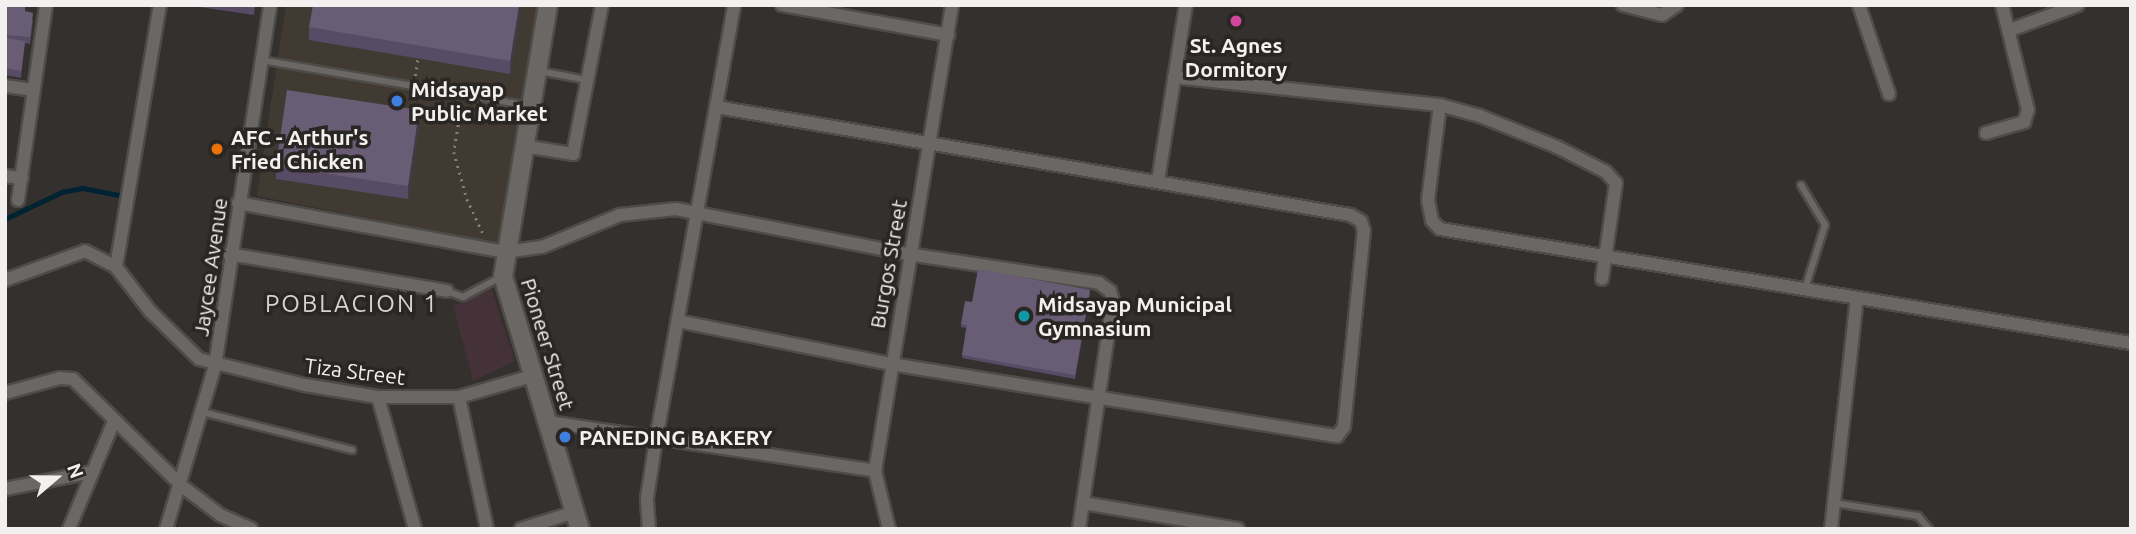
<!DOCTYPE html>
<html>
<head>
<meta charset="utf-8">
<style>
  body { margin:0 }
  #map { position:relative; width:2136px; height:534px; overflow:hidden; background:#33302d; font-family:Ubuntu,sans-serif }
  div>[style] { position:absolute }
  .built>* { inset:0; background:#413a32 }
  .medical>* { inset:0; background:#453238 }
  .stream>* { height:4.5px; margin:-2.25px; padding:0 2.25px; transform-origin:2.25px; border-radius:2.25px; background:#002333 }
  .path>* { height:2.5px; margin-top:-1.25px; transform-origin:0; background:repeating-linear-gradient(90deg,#827f7d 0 2px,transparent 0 7px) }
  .roads { filter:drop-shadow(2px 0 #4e4c49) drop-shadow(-2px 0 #4e4c49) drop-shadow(0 2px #4e4c49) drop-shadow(0 -2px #4e4c49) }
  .service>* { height:6px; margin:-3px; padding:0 3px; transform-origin:3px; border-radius:3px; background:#6a6764 }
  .minor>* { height:12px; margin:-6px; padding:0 6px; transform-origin:6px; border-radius:6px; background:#6a6764 }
  .secondary>* { height:18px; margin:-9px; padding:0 9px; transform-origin:9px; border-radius:9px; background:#6a6764 }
  .wall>* { inset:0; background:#584b66 }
  .shaded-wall>* { inset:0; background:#423949 }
  .building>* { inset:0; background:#685d75 }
  .dots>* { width:19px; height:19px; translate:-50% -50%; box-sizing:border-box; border:4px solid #292623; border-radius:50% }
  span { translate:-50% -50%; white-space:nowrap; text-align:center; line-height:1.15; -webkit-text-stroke:7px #292623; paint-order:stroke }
  .poi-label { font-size:21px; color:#f2f1ef; font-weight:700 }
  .left { translate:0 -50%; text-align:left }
  .street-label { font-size:21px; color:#f2f1ef }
  .quarter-label { font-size:24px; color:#d7d4d0; letter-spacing:2px }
  .frame { position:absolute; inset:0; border:7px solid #f2f1ef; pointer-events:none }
  .north { position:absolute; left:21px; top:443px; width:70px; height:70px; -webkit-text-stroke:5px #292623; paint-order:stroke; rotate:70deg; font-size:19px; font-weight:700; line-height:28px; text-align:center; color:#f2f1ef }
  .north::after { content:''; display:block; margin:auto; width:24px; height:32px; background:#f2f1ef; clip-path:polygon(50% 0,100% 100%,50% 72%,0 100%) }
</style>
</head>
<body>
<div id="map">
  <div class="built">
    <div style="clip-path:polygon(286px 5px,539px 5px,498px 244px,257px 196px)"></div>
  </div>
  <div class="medical">
    <div style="clip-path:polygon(491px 288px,515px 361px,473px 381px,453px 306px)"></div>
  </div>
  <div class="stream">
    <div style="left:5px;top:219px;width:63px;rotate:-25.3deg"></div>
    <div style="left:62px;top:192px;width:21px;rotate:-11deg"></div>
    <div style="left:83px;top:188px;width:36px;rotate:11deg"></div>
  </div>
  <div class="path">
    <div style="left:415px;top:76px;width:18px;rotate:-81deg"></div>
    <div style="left:462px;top:104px;width:49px;rotate:99.5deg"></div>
    <div style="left:454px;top:152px;width:49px;rotate:74.5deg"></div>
    <div style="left:467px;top:199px;width:40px;rotate:65deg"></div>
  </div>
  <div class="roads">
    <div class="service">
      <div style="left:261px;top:60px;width:273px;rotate:9.7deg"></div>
      <div style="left:539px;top:71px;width:49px;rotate:10.6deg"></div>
      <div style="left:1801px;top:185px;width:47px;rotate:59deg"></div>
      <div style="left:1825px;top:225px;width:67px;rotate:107.4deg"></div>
      <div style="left:447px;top:291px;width:17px;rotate:21deg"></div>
      <div style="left:463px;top:297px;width:43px;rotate:-27.8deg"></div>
      <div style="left:202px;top:412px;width:155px;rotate:14.2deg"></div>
      <div style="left:1834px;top:503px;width:85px;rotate:8.8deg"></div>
      <div style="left:1918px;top:516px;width:17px;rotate:50deg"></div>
    </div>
    <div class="minor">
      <div style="left:782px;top:5px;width:169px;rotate:10.2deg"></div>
      <div style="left:1623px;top:5px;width:40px;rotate:14.4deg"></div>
      <div style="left:1662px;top:15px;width:18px;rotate:-34deg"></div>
      <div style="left:1859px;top:5px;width:94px;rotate:71.4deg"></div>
      <div style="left:2010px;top:30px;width:72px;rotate:-20.2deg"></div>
      <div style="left:1174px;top:77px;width:267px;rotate:6deg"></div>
      <div style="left:1440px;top:105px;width:41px;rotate:15.4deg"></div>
      <div style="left:1480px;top:116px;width:83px;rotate:21.9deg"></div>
      <div style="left:1557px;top:147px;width:55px;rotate:27deg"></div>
      <div style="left:1606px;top:172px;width:15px;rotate:48deg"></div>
      <div style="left:1616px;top:183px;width:97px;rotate:98.3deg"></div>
      <div style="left:5px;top:86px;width:28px;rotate:8deg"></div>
      <div style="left:1440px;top:105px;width:96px;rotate:97.2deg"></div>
      <div style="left:1428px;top:200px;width:21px;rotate:79deg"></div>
      <div style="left:1432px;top:221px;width:11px;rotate:45deg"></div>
      <div style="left:1440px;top:229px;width:700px;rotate:9.37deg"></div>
      <div style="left:1986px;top:133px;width:40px;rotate:-16deg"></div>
      <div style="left:2024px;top:122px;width:13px;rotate:-72deg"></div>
      <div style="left:2028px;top:110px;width:108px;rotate:-103.9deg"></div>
      <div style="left:524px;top:146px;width:50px;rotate:9.3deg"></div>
      <div style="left:573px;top:154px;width:152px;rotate:-79deg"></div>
      <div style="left:5px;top:176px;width:17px;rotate:7deg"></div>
      <div style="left:1158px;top:181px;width:178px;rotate:-81deg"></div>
      <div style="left:18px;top:200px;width:197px;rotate:-81.8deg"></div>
      <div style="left:238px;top:203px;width:271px;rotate:10.4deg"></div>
      <div style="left:505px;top:252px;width:37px;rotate:-8deg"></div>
      <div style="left:542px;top:247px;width:84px;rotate:-22.3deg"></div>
      <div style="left:620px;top:215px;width:56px;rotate:-6.1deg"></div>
      <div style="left:676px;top:209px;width:236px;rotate:11deg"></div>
      <div style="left:908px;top:254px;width:193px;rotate:8.6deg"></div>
      <div style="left:1099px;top:283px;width:14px;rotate:36deg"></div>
      <div style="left:1110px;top:291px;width:10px;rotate:73deg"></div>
      <div style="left:1113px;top:301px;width:231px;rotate:98.5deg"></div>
      <div style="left:229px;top:254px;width:221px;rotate:9.6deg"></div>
      <div style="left:116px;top:267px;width:266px;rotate:-80.5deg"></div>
      <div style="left:5px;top:280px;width:85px;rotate:-19.9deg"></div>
      <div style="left:85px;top:251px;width:35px;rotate:27deg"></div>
      <div style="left:116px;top:267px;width:56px;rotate:52.3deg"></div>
      <div style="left:150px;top:311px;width:69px;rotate:44.4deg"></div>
      <div style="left:199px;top:359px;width:109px;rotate:13.8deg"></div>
      <div style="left:305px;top:385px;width:74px;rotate:9.3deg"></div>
      <div style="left:378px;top:397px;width:81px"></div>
      <div style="left:459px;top:397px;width:76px;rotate:-16deg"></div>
      <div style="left:678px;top:321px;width:217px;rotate:11.4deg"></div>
      <div style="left:891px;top:364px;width:452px;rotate:9.2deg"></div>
      <div style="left:1337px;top:436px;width:11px;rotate:-52deg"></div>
      <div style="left:1344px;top:427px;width:197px;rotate:-84.2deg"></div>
      <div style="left:1364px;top:231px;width:10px;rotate:-107deg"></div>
      <div style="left:1361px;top:221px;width:13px;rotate:-151deg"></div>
      <div style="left:1350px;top:215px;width:643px;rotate:-170.33deg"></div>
      <div style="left:5px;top:393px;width:57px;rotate:-15.3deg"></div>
      <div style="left:60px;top:378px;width:13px;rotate:4deg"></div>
      <div style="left:73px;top:379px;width:153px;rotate:44.5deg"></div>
      <div style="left:182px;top:486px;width:48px;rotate:37.3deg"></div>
      <div style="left:220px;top:515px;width:34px;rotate:24deg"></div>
      <div style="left:378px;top:397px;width:137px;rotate:74.3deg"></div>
      <div style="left:459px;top:397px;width:135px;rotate:78deg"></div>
      <div style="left:549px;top:422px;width:330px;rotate:8.5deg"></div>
      <div style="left:5px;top:489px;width:89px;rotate:-11.1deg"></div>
      <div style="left:1083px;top:503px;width:157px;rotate:9.5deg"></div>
      <div style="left:69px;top:529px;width:117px;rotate:-67.4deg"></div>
      <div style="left:166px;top:529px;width:170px;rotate:-73.3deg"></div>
      <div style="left:215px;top:366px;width:365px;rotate:-81.3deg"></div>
      <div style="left:521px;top:529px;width:57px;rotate:-17.5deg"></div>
      <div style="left:649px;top:529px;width:31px;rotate:-94deg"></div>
      <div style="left:647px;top:498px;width:59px;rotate:-81.2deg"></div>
      <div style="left:656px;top:440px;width:442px;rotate:-79.8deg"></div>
      <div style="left:889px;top:529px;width:60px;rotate:-103.6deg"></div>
      <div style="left:875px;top:471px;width:472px;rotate:-80.6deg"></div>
      <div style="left:1831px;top:529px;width:232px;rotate:-83.6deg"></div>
    </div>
    <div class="secondary">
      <div style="left:548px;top:5px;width:275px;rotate:99.4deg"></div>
      <div style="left:503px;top:276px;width:264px;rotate:73.1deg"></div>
    </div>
  </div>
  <div class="wall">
    <div style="clip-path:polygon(200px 5px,255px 5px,254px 15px,200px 7px)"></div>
    <div style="clip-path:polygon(521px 5px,510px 74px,309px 40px,309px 27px)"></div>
    <div style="clip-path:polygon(5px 12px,33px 20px,30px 44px,25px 43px,21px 78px,5px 75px)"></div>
    <div style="clip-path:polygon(419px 123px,408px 199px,276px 179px,276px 166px)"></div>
    <div style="clip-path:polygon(1090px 293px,1075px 379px,962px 358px,966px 328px,961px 327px,961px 324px,972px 302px)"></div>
  </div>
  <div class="shaded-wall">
    <div style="clip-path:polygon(519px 5px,521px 5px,510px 74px,510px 61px)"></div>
    <div style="clip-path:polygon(419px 110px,419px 123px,408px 199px,408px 186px)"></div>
  </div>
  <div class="building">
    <div style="clip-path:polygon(6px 5px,25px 6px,25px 11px,33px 13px,30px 37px,5px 35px,5px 12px)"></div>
    <div style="clip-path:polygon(235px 5px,254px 5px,254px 8px)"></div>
    <div style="clip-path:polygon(313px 5px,519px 5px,510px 61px,309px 27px)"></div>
    <div style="clip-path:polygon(5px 38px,25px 41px,21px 71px,5px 68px)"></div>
    <div style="clip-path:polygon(287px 90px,419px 110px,408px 186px,276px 166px)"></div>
    <div style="clip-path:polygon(978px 269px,1090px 290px,1075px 375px,962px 355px,967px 325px,961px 324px,965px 301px,972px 302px)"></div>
  </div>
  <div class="dots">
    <div style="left:1236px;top:21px;background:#d1479c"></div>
    <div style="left:397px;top:101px;background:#3f7fe0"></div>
    <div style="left:217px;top:149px;background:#e8710a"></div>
    <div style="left:1024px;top:316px;background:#0f9aa8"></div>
    <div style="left:565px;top:437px;background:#3f7fe0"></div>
  </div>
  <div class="poi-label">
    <span style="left:1236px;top:57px">St. Agnes<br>Dormitory</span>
    <span class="left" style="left:411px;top:101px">Midsayap<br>Public Market</span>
    <span class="left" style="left:231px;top:149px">AFC - Arthur's<br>Fried Chicken</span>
    <span class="left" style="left:1038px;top:316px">Midsayap Municipal<br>Gymnasium</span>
    <span class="left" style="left:579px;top:437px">PANEDING BAKERY</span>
  </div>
  <div class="street-label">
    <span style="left:888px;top:264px;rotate:-80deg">Burgos Street</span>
    <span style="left:210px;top:267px;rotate:-82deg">Jaycee Avenue</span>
    <span style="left:548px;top:344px;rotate:73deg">Pioneer Street</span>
    <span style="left:355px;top:371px;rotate:7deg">Tiza Street</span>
  </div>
  <div class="quarter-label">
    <span style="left:352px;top:304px">POBLACION 1</span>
  </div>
  <div class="frame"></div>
  <div class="north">N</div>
</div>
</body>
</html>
